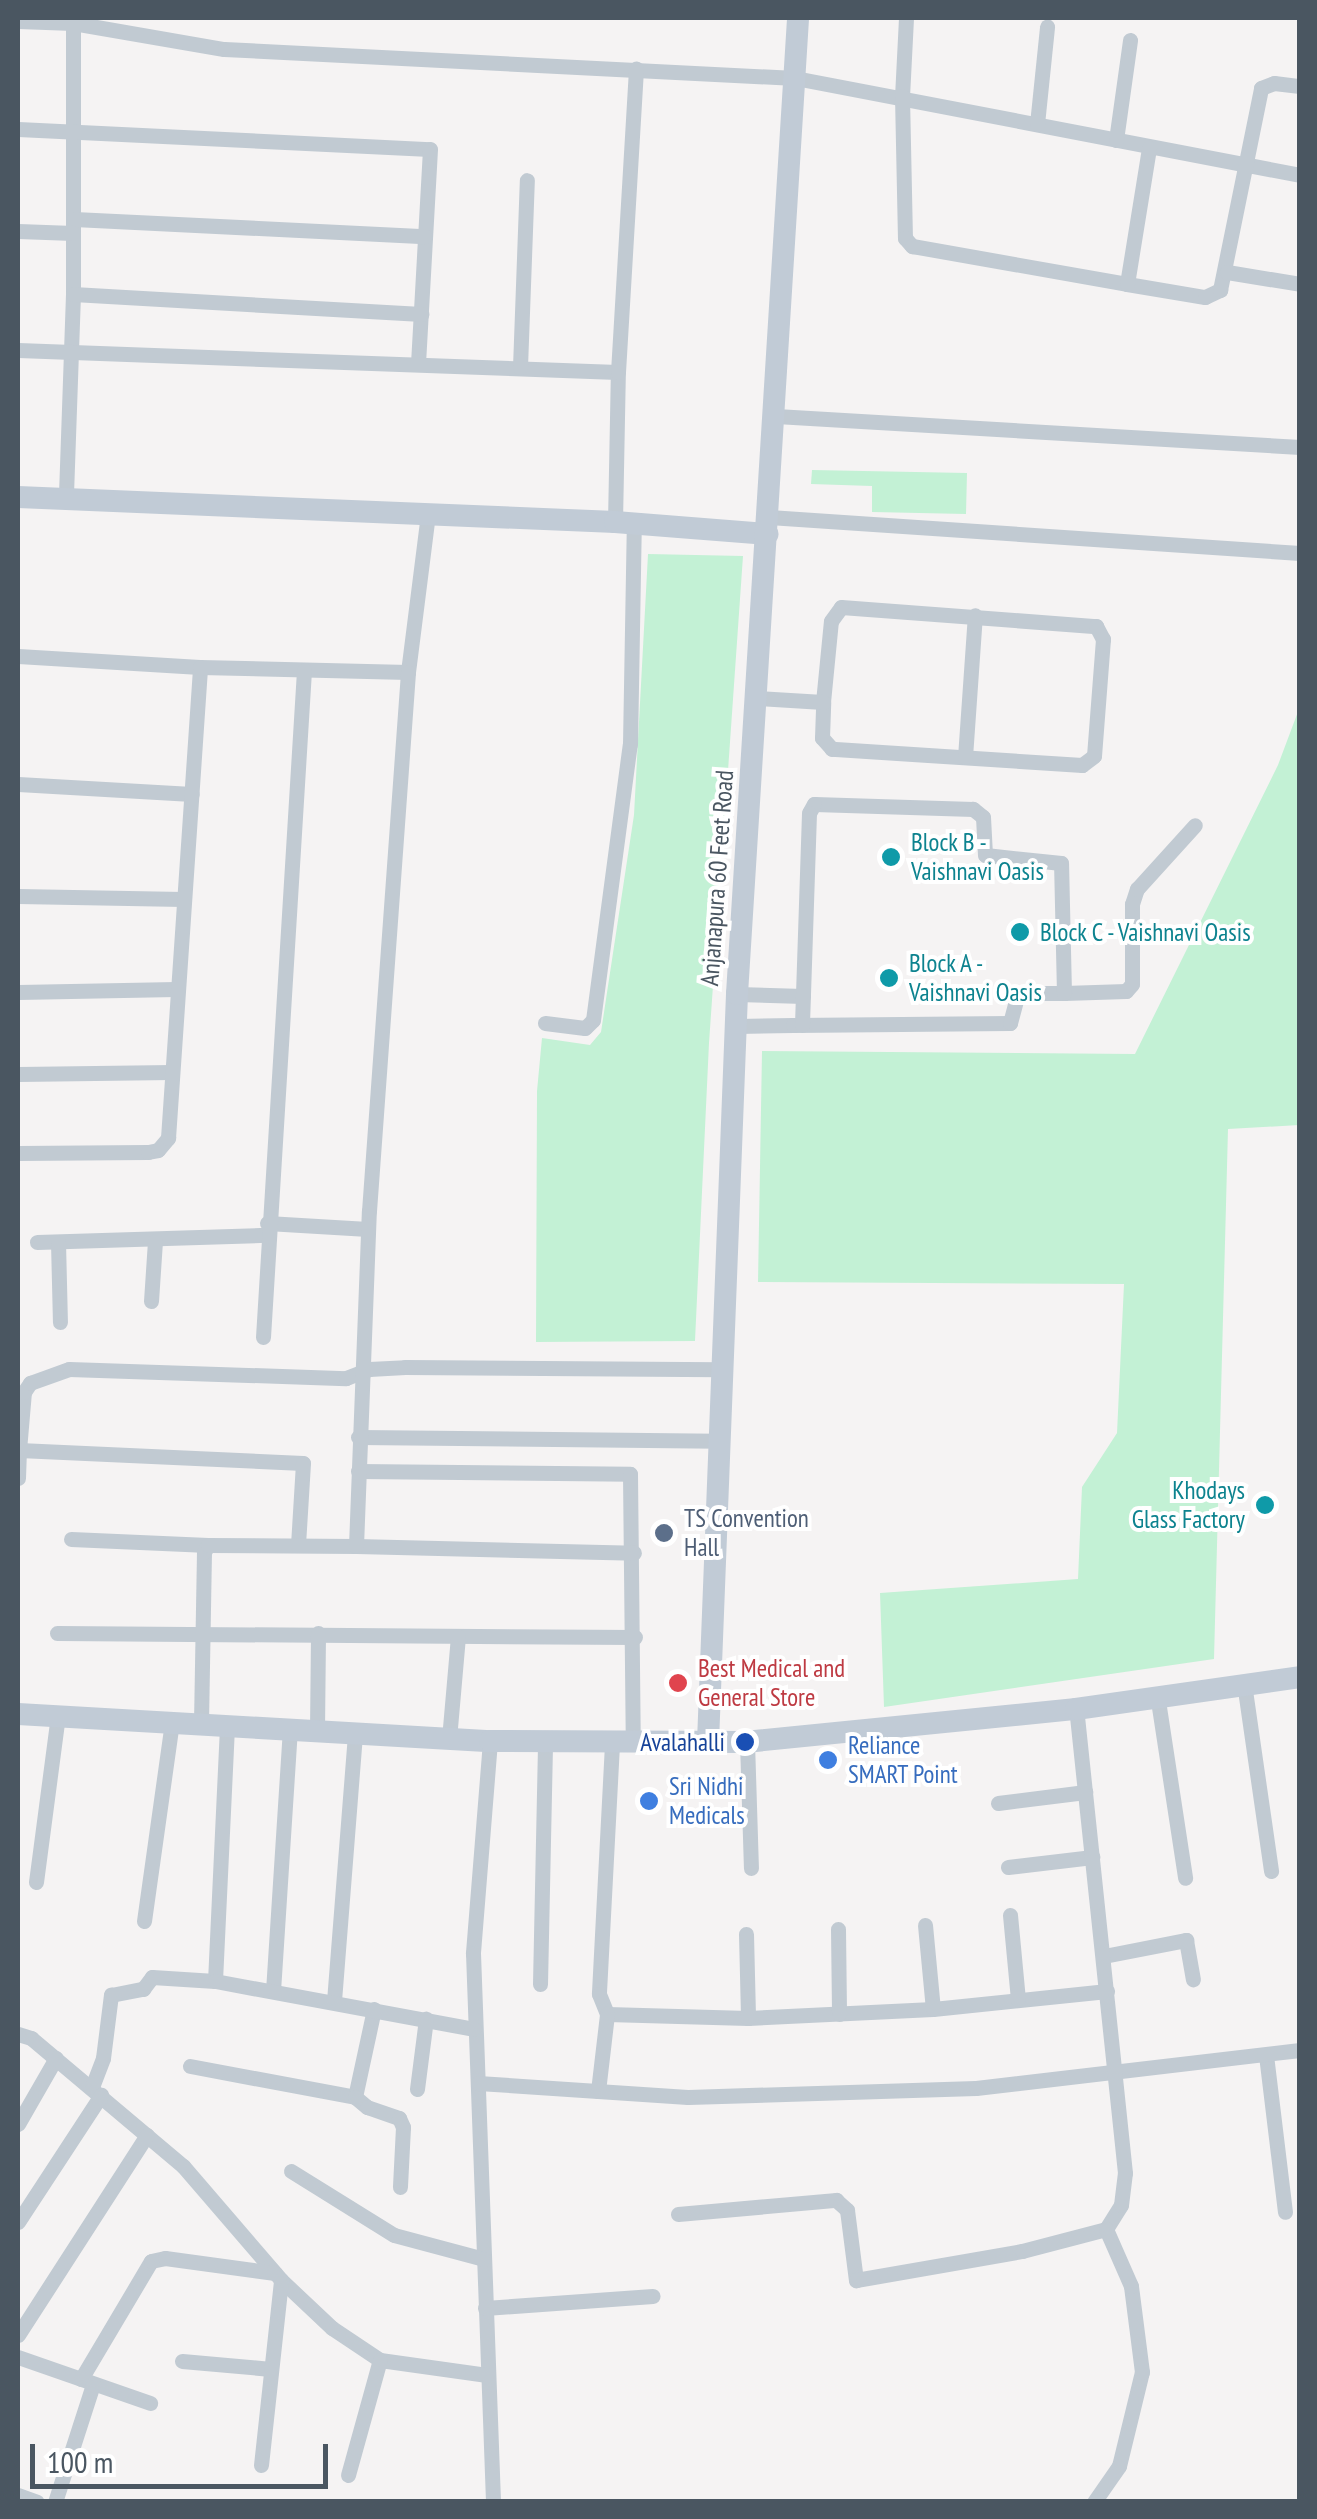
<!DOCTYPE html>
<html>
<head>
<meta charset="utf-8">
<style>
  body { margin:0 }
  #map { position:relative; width:1317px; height:2519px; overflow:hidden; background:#f5f3f3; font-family:"PT Sans Narrow",sans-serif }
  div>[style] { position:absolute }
  .green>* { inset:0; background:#c3f1d5 }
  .street>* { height:15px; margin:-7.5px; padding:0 7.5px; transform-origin:7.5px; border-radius:7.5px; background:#c1cad2 }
  .secondary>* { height:22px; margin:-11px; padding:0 11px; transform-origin:11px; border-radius:11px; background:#c1cbd6 }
  .dots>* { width:28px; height:28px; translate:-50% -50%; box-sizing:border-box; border:5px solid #fff; border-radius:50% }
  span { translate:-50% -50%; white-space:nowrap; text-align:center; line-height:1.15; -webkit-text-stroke:8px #fff; paint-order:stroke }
  .culture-label { font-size:25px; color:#0d838f }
  .left { translate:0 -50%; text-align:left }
  .right { translate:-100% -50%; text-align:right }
  .street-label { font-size:25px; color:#4a5661 }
  .service-label { font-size:25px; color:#4e5e75 }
  .health-label { font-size:25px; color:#be3a42 }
  .transit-label { font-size:25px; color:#164399 }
  .shop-label { font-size:25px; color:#366cbe }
  .frame { position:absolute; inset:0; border:20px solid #4a5661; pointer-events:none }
  .scale { position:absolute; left:30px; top:2444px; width:298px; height:45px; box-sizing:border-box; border:5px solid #4a5661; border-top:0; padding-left:12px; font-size:30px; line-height:35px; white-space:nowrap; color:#4a5661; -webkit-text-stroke:8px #fff; paint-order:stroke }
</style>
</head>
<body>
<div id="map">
  <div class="green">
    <div style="clip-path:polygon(812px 470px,967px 473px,966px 514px,872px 512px,872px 486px,811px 484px)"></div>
    <div style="clip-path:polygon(648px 554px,743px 556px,709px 1043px,695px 1341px,536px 1342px,537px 1091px,542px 1038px,590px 1045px,601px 1032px,634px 815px)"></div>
    <div style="clip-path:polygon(1299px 709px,1299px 1125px,1228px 1129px,1214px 1659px,884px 1707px,880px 1593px,1078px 1579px,1082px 1487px,1117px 1433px,1124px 1284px,758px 1282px,762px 1051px,1135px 1054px,1278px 765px)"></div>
  </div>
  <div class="street">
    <div style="left:73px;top:18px;width:5px;rotate:90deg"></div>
    <div style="left:73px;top:23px;width:153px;rotate:9.8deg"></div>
    <div style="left:224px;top:49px;width:572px;rotate:2.91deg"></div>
    <div style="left:795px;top:78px;width:514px;rotate:10.87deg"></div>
    <div style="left:906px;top:18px;width:78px;rotate:92.9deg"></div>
    <div style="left:902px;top:96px;width:142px;rotate:88.8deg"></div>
    <div style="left:905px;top:238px;width:11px;rotate:49deg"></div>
    <div style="left:912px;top:246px;width:218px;rotate:10deg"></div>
    <div style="left:1127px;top:284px;width:79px;rotate:9.5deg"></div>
    <div style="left:1205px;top:297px;width:17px;rotate:-25deg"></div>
    <div style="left:1220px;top:290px;width:206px;rotate:-78.5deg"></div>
    <div style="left:1261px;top:88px;width:14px;rotate:-21deg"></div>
    <div style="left:1274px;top:83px;width:26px;rotate:7deg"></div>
    <div style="left:18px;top:21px;width:55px;rotate:2.1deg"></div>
    <div style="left:73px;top:23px;width:271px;rotate:90deg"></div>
    <div style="left:73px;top:294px;width:203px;rotate:92deg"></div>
    <div style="left:1037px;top:124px;width:98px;rotate:-84.1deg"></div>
    <div style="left:18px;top:129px;width:412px;rotate:2.8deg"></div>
    <div style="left:430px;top:149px;width:213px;rotate:93.2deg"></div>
    <div style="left:1116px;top:140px;width:101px;rotate:-82deg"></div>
    <div style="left:74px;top:219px;width:351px;rotate:2.8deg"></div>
    <div style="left:18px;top:231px;width:55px;rotate:2.1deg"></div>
    <div style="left:1227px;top:272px;width:74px;rotate:9.3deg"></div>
    <div style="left:1127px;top:284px;width:138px;rotate:-80.8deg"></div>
    <div style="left:73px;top:294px;width:349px;rotate:3.3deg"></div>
    <div style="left:18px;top:350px;width:600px;rotate:2.1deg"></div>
    <div style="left:520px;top:367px;width:187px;rotate:-87.9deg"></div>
    <div style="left:776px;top:416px;width:525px;rotate:3.39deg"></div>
    <div style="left:769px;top:517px;width:532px;rotate:3.88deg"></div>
    <div style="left:615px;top:522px;width:150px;rotate:-88.9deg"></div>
    <div style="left:618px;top:372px;width:304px;rotate:-86.6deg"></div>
    <div style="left:841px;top:607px;width:256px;rotate:4.3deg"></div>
    <div style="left:1096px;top:626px;width:15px;rotate:62deg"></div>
    <div style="left:1103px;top:639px;width:117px;rotate:94.4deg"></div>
    <div style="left:1094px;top:756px;width:15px;rotate:143deg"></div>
    <div style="left:1082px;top:765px;width:251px;rotate:-176.3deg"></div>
    <div style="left:832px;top:749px;width:15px;rotate:-132deg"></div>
    <div style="left:822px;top:738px;width:36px;rotate:-88deg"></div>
    <div style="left:823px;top:702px;width:81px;rotate:-84.4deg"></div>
    <div style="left:831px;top:621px;width:17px;rotate:-54deg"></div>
    <div style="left:18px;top:656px;width:182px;rotate:3.5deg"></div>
    <div style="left:757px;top:698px;width:66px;rotate:3.5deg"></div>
    <div style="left:965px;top:757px;width:142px;rotate:-86deg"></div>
    <div style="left:18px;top:784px;width:174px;rotate:3.3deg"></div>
    <div style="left:18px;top:896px;width:165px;rotate:1deg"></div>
    <div style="left:18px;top:992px;width:158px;rotate:-1.1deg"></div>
    <div style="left:1064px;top:993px;width:62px;rotate:-1.8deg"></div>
    <div style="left:1126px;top:991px;width:9px;rotate:-49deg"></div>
    <div style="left:1132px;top:984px;width:80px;rotate:-90deg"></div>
    <div style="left:1132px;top:904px;width:16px;rotate:-72deg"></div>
    <div style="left:1137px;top:889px;width:86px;rotate:-47.8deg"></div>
    <div style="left:737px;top:994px;width:66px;rotate:1.7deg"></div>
    <div style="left:545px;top:1023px;width:40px;rotate:7.1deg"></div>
    <div style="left:585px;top:1028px;width:11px;rotate:-45deg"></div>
    <div style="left:593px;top:1020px;width:278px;rotate:-82.4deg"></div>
    <div style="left:630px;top:744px;width:221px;rotate:-89deg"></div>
    <div style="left:737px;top:1026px;width:56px;rotate:-1deg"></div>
    <div style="left:793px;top:1025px;width:217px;rotate:-0.5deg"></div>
    <div style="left:1010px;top:1023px;width:31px;rotate:-75deg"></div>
    <div style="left:1018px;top:993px;width:46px"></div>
    <div style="left:1064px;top:993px;width:130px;rotate:-91.3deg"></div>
    <div style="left:1061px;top:863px;width:76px;rotate:-174deg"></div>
    <div style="left:985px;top:855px;width:38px;rotate:-93deg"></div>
    <div style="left:983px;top:817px;width:13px;rotate:-141deg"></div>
    <div style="left:973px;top:809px;width:159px;rotate:-178.2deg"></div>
    <div style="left:814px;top:804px;width:10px;rotate:119deg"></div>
    <div style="left:809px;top:813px;width:212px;rotate:91.9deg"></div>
    <div style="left:18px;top:1074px;width:154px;rotate:-0.7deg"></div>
    <div style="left:18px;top:1153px;width:130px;rotate:-0.4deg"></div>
    <div style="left:148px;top:1152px;width:10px;rotate:-11deg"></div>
    <div style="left:158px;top:1150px;width:16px;rotate:-50deg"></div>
    <div style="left:168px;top:1138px;width:472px;rotate:-86.1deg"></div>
    <div style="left:200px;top:667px;width:208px;rotate:1.4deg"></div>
    <div style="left:408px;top:672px;width:160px;rotate:-82.8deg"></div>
    <div style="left:267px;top:1223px;width:101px;rotate:3.4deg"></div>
    <div style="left:37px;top:1242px;width:229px;rotate:-1.8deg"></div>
    <div style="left:58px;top:1242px;width:80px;rotate:88.6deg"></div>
    <div style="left:151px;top:1301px;width:60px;rotate:-86.2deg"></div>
    <div style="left:263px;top:1337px;width:668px;rotate:-86.48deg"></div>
    <div style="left:358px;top:1437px;width:359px;rotate:0.6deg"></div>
    <div style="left:19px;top:1450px;width:58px;rotate:-85.1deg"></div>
    <div style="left:24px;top:1392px;width:11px;rotate:-56deg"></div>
    <div style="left:30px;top:1383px;width:41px;rotate:-19.7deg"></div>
    <div style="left:69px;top:1369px;width:277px;rotate:1.9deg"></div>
    <div style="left:346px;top:1378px;width:25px;rotate:-21deg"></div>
    <div style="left:369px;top:1369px;width:36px;rotate:-3deg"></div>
    <div style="left:405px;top:1367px;width:315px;rotate:0.4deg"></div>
    <div style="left:358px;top:1471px;width:272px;rotate:0.6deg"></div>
    <div style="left:630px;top:1474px;width:270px;rotate:89.4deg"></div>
    <div style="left:18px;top:1478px;width:28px;rotate:-88deg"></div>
    <div style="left:19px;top:1450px;width:284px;rotate:2.6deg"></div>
    <div style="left:303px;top:1463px;width:81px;rotate:93.5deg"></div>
    <div style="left:71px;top:1539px;width:137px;rotate:2.5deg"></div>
    <div style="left:356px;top:1546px;width:278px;rotate:1.4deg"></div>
    <div style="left:57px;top:1633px;width:578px;rotate:0.4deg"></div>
    <div style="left:1244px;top:1683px;width:190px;rotate:81.8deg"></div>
    <div style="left:1157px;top:1694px;width:186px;rotate:81.3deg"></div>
    <div style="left:201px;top:1723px;width:171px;rotate:-89deg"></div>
    <div style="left:204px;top:1552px;width:8px;rotate:-60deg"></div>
    <div style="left:208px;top:1545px;width:148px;rotate:0.4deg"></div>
    <div style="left:356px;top:1546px;width:335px;rotate:-87.8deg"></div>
    <div style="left:369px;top:1211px;width:540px;rotate:-85.86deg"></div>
    <div style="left:317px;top:1730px;width:97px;rotate:-89.4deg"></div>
    <div style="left:449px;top:1739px;width:103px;rotate:-85deg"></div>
    <div style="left:490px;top:1741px;width:213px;rotate:94.6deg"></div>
    <div style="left:473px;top:1953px;width:549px;rotate:87.91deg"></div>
    <div style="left:747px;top:1742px;width:126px;rotate:88.2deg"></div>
    <div style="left:612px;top:1744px;width:250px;rotate:93deg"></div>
    <div style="left:599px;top:1994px;width:22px;rotate:68deg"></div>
    <div style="left:607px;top:2014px;width:141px;rotate:1.6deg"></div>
    <div style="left:748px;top:2018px;width:185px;rotate:-2.8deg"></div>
    <div style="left:933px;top:2009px;width:175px;rotate:-5.9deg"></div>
    <div style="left:998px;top:1803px;width:88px;rotate:-7.2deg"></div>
    <div style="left:1008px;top:1867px;width:85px;rotate:-6.8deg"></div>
    <div style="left:36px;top:1882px;width:168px;rotate:-82.5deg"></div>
    <div style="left:1010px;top:1915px;width:85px;rotate:84.6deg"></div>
    <div style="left:144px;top:1921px;width:202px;rotate:-82deg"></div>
    <div style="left:925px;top:1925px;width:84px;rotate:84.6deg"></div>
    <div style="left:838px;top:1929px;width:85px;rotate:89.3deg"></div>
    <div style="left:746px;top:1934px;width:84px;rotate:88.6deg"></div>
    <div style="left:1104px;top:1956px;width:84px;rotate:-11deg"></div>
    <div style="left:1186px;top:1940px;width:40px;rotate:80deg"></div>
    <div style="left:215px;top:1981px;width:257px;rotate:-87.3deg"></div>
    <div style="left:540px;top:1984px;width:242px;rotate:-88.8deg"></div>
    <div style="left:273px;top:1991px;width:264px;rotate:-86.3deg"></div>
    <div style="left:334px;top:2001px;width:269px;rotate:-85.5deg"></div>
    <div style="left:18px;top:2034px;width:14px;rotate:17deg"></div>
    <div style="left:31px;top:2038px;width:199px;rotate:40.1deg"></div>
    <div style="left:183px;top:2166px;width:150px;rotate:49.3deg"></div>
    <div style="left:281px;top:2280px;width:70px;rotate:43.3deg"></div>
    <div style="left:332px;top:2328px;width:58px;rotate:33.7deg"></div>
    <div style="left:380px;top:2360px;width:108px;rotate:8deg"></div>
    <div style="left:1266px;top:2055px;width:158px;rotate:83.1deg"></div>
    <div style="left:190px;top:2066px;width:168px;rotate:10.6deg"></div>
    <div style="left:355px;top:2097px;width:90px;rotate:-77.8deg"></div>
    <div style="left:478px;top:2083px;width:210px;rotate:3.8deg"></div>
    <div style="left:688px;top:2097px;width:288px;rotate:-1.8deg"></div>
    <div style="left:976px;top:2088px;width:326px;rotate:-6.7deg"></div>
    <div style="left:92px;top:2087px;width:31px;rotate:-69deg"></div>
    <div style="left:103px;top:2058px;width:64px;rotate:-82.8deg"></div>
    <div style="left:111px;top:1995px;width:33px;rotate:-11deg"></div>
    <div style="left:143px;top:1989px;width:15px;rotate:-53deg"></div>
    <div style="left:152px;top:1977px;width:63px;rotate:3.6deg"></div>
    <div style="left:215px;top:1981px;width:263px;rotate:10.5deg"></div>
    <div style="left:417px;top:2089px;width:71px;rotate:-82.7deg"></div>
    <div style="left:598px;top:2091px;width:78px;rotate:-83.3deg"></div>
    <div style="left:355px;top:2097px;width:16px;rotate:40deg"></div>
    <div style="left:367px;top:2107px;width:34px;rotate:19deg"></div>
    <div style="left:399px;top:2118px;width:10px;rotate:66deg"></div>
    <div style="left:403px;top:2127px;width:60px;rotate:92.9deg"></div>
    <div style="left:18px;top:2124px;width:76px;rotate:-60.1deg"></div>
    <div style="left:291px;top:2171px;width:121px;rotate:31.9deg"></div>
    <div style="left:394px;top:2235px;width:93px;rotate:14.9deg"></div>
    <div style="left:678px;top:2214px;width:159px;rotate:-5.1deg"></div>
    <div style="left:836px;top:2200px;width:15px;rotate:42deg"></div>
    <div style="left:847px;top:2210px;width:71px;rotate:82.7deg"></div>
    <div style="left:856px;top:2280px;width:169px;rotate:-9.9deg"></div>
    <div style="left:1022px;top:2251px;width:87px;rotate:-14.7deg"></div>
    <div style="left:1106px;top:2229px;width:28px;rotate:-58deg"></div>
    <div style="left:1121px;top:2205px;width:32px;rotate:-83deg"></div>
    <div style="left:1125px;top:2173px;width:467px;rotate:-96deg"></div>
    <div style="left:18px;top:2222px;width:152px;rotate:-56.8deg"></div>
    <div style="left:485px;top:2308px;width:168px;rotate:-4.1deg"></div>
    <div style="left:18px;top:2335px;width:238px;rotate:-57.2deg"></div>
    <div style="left:18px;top:2357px;width:140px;rotate:19.2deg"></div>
    <div style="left:182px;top:2361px;width:89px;rotate:5.1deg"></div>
    <div style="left:81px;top:2379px;width:137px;rotate:-59.3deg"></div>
    <div style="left:151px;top:2261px;width:14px;rotate:-12deg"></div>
    <div style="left:165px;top:2258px;width:111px;rotate:7.8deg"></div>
    <div style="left:261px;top:2465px;width:186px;rotate:-83.8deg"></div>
    <div style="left:348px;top:2475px;width:119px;rotate:-74.5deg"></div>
    <div style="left:18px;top:2495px;width:20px;rotate:20deg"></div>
    <div style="left:55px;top:2502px;width:124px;rotate:-72.1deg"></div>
    <div style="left:1094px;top:2502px;width:44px;rotate:-55.2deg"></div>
    <div style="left:1119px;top:2466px;width:97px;rotate:-76.3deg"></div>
    <div style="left:1142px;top:2372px;width:87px;rotate:-97.3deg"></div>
    <div style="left:1131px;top:2286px;width:62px;rotate:-113.7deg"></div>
  </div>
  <div class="secondary">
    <div style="left:18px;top:497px;width:598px;rotate:2.4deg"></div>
    <div style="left:615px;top:522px;width:153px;rotate:4.5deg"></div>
    <div style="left:18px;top:1714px;width:473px;rotate:3.3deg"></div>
    <div style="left:490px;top:1741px;width:255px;rotate:0.2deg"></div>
    <div style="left:745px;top:1742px;width:333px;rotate:-5.7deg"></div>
    <div style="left:1076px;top:1709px;width:226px;rotate:-8.1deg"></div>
    <div style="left:708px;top:1742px;width:749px;rotate:-87.78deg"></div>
    <div style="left:737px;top:994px;width:978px;rotate:-86.42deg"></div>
  </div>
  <div class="dots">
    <div style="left:891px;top:857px;background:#0f9aa8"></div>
    <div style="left:1020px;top:932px;background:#0f9aa8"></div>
    <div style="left:889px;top:978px;background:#0f9aa8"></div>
    <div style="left:1265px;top:1505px;background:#0f9aa8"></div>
    <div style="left:664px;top:1533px;background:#5c6f8a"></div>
    <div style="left:678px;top:1683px;background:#e0444e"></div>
    <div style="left:745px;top:1742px;background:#1a4fb4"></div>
    <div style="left:828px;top:1760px;background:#3f7fe0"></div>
    <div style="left:649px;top:1801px;background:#3f7fe0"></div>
  </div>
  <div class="culture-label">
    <span class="left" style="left:911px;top:857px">Block B -<br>Vaishnavi Oasis</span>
    <span class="left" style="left:1040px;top:932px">Block C - Vaishnavi Oasis</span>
    <span class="left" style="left:909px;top:978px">Block A -<br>Vaishnavi Oasis</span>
    <span class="right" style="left:1245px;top:1505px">Khodays<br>Glass Factory</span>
  </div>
  <div class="street-label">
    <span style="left:717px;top:878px;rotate:-86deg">Anjanapura 60 Feet Road</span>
  </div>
  <div class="service-label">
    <span class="left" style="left:684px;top:1533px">TS Convention<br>Hall</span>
  </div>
  <div class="health-label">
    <span class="left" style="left:698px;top:1683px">Best Medical and<br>General Store</span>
  </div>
  <div class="transit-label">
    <span class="right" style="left:725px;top:1742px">Avalahalli</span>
  </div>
  <div class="shop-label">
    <span class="left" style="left:848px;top:1760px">Reliance<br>SMART Point</span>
    <span class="left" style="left:669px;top:1801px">Sri Nidhi<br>Medicals</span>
  </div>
  <div class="frame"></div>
  <div class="scale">100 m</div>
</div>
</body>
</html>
